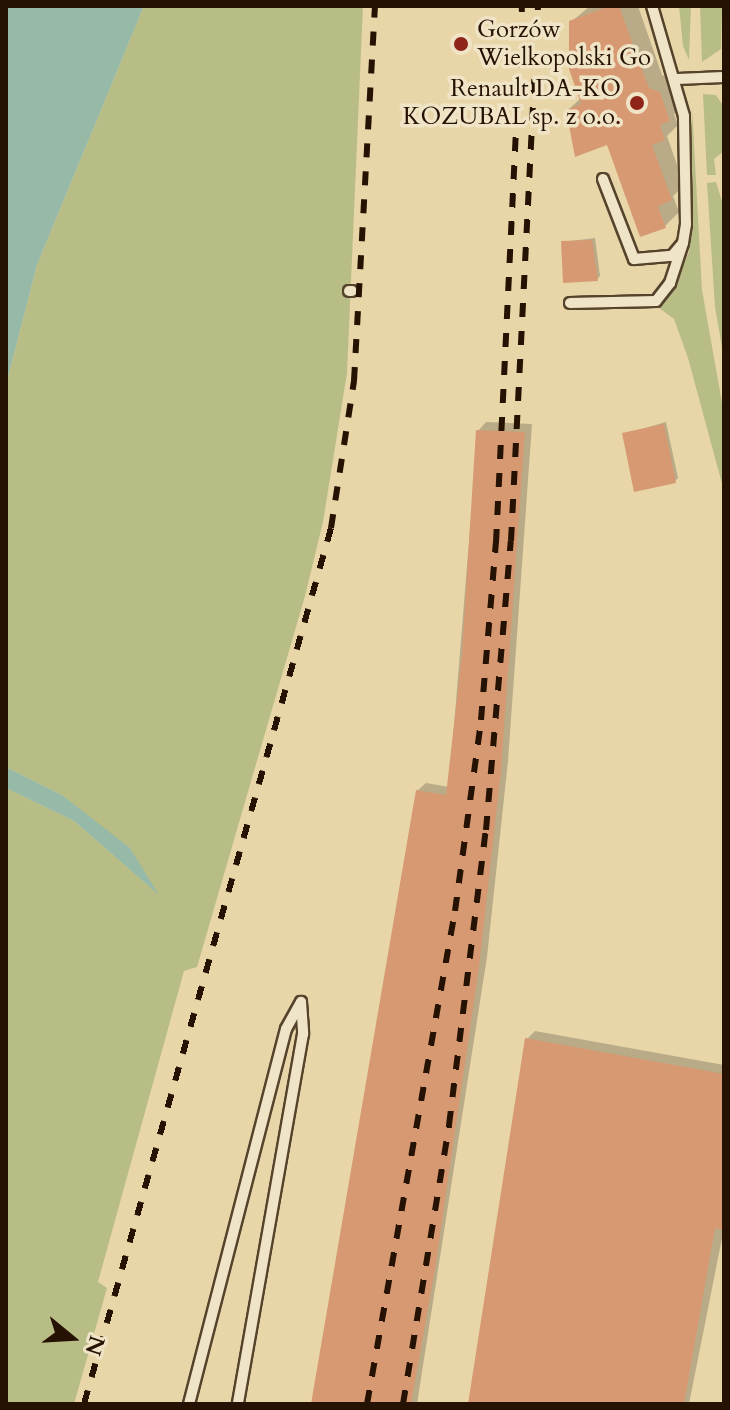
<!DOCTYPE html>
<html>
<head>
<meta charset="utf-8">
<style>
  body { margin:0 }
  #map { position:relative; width:730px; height:1410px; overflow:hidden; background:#e8d6a9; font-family:Cardo,serif }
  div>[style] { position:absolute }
  .green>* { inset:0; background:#b8bd86 }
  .water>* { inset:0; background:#97b9a8 }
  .shadow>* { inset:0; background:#0003 }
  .building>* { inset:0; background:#d69972 }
  .roads { filter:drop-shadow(2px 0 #56432c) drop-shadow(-2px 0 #56432c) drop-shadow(0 2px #56432c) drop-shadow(0 -2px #56432c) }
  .service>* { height:10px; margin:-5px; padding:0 5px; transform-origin:5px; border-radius:5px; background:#f0e4c7 }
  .rail>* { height:6px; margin-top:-3px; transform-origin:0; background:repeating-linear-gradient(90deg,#261202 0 14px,transparent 0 28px) }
  .dots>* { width:22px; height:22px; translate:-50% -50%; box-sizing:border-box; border:4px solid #f0e4c7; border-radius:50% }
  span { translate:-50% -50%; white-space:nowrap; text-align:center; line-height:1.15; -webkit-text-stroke:7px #f0e4c7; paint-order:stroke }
  .poi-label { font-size:24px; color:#261202 }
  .left { translate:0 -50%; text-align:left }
  .right { translate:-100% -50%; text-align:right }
  .frame { position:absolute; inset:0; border:8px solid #261202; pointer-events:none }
  .north { position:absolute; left:32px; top:1298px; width:80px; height:80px; -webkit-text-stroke:6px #f0e4c7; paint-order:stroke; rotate:108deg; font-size:22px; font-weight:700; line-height:32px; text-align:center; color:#261202 }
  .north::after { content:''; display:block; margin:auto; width:28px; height:36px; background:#261202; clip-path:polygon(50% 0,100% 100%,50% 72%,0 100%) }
</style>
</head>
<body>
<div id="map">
  <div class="green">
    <div style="clip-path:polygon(144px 6px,363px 6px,347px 373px,323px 522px,305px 596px,197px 967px,184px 971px,98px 1282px,107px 1288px,74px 1404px,6px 1404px,6px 788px,74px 821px,157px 893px,62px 795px,6px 767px,6px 385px,37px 265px)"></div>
    <div style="clip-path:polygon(679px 6px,691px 6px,689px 60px,683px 46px)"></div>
    <div style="clip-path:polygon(700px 6px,722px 6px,721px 49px,702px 62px)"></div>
    <div style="clip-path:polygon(703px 94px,716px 95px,724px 107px,724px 151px,714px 159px,716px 175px,707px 175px)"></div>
    <div style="clip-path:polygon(692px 107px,702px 290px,724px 414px,724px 491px,688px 358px,674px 319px,655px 305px,674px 282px,689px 252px)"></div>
    <div style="clip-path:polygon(716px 182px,724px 208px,724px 359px,715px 307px,707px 183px)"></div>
  </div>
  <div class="water">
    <div style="clip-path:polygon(6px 6px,144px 6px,37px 265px,6px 385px)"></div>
    <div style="clip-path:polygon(6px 767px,62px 795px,130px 848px,159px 895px,74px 821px,6px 788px)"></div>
  </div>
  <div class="shadow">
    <div style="clip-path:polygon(456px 6px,482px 6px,479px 8px)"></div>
    <div style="clip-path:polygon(638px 6px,662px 75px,673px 79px,683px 106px,674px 114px,678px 125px,667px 136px,684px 185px,673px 196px,679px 212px,665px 226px,642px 235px,608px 142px,568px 110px,581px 98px,571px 22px,590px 6px)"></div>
    <div style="clip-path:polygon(595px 238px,600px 276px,597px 279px,563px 242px)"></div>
    <div style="clip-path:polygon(486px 422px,532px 424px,508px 761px,487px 957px,417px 1404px,312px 1404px,417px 791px,426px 783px,449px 787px,478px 431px)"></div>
    <div style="clip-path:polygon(666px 422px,678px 478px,675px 481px,624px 434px)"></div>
    <div style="clip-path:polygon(535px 1031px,724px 1065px,724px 1228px,689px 1404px,469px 1404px,527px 1039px)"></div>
  </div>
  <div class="building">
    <div style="clip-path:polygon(610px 6px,619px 6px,649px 88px,660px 92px,670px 121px,660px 125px,665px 140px,652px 145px,672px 200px,658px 206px,666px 228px,640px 237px,607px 145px,575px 157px,566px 110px,581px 104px,569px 69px,569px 21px)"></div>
    <div style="clip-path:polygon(592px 240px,598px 281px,563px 283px,561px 241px)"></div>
    <div style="clip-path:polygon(664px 424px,676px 483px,634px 492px,622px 433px)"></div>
    <div style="clip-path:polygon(476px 430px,525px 432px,501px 771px,479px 967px,435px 1269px,411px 1404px,311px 1404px,416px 790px,446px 795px,462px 654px)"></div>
    <div style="clip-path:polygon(525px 1038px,724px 1074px,724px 1230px,715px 1228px,684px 1404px,468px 1404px)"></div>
  </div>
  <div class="roads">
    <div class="service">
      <div style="left:677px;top:79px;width:47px;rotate:-2.4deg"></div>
      <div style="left:603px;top:179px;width:86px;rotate:68.8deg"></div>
      <div style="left:634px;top:259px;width:38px;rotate:-5deg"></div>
      <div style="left:672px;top:256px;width:17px;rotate:-50deg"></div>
      <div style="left:683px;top:243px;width:19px;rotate:-81deg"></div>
      <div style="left:686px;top:224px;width:108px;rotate:-91.1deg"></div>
      <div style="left:684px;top:116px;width:115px;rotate:-106.2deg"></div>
      <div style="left:349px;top:291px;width:3px"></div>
      <div style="left:570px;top:303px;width:86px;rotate:-1.3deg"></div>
      <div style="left:656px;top:301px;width:23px;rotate:-52deg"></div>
      <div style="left:670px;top:283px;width:40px;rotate:-72deg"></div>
      <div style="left:189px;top:1404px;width:387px;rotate:-75.5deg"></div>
      <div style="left:286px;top:1029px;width:31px;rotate:-61deg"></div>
      <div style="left:301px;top:1002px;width:32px;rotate:86deg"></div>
      <div style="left:303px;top:1034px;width:376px;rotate:100deg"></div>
    </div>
  </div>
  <div class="rail">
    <div style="left:84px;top:1404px;width:910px;rotate:-74.25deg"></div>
    <div style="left:331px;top:528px;width:149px;rotate:-81.1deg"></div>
    <div style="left:354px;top:381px;width:376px;rotate:-86.8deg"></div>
    <div style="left:367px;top:1404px;width:501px;rotate:-79.88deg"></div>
    <div style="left:455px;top:911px;width:193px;rotate:-82.2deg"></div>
    <div style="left:481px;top:720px;width:178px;rotate:-85.2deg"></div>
    <div style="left:496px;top:543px;width:538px;rotate:-87.23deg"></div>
    <div style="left:403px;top:1404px;width:283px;rotate:-80.6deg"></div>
    <div style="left:449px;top:1125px;width:297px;rotate:-82.9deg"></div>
    <div style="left:486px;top:830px;width:290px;rotate:-85.1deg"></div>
    <div style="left:511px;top:541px;width:536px;rotate:-87.11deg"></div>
  </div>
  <div class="dots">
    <div style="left:461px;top:44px;background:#8f2418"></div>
    <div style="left:637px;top:103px;background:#8f2418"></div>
  </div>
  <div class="poi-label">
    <span class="left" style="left:477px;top:44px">Gorzów<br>Wielkopolski Go</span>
    <span class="right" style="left:621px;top:103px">Renault DA-KO<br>KOZUBAL sp. z o.o.</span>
  </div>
  <div class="frame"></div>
  <div class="north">N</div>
</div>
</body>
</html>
